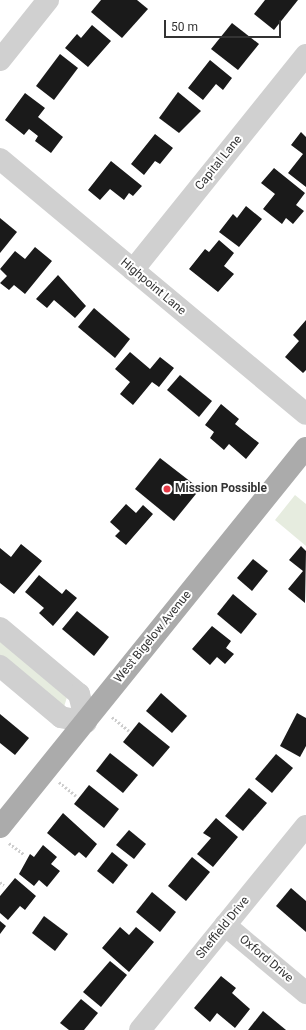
<!DOCTYPE html>
<html>
<head>
<meta charset="utf-8">
<style>
  body { margin:0 }
  #map { position:relative; width:306px; height:1030px; overflow:hidden; background:#fff; font-family:Roboto,sans-serif }
  div>[style] { position:absolute }
  .green>* { inset:0; background:#e6ecdf }
  .building>* { inset:0; background:#1a1a1a }
  .path>* { height:2.5px; margin-top:-1.25px; transform-origin:0; background:repeating-linear-gradient(90deg,#cdcdcd 0 2px,transparent 0 4px) }
  .minor>* { height:22px; margin:-11px; padding:0 11px; transform-origin:11px; border-radius:11px; background:#d0d0d0 }
  .major>* { height:22px; margin:-11px; padding:0 11px; transform-origin:11px; border-radius:11px; background:#ababab }
  .dots>* { width:11px; height:11px; translate:-50% -50%; box-sizing:border-box; border:2px solid #fff; border-radius:50% }
  span { translate:-50% -50%; white-space:nowrap; text-align:center; line-height:1.15; -webkit-text-stroke:4px #fff; paint-order:stroke }
  .street-label { font-size:12px; color:#333 }
  .poi-label { font-size:12px; color:#333; font-weight:700 }
  .left { translate:0 -50%; text-align:left }
  .scale { position:absolute; left:164px; top:20px; width:117px; height:18px; box-sizing:border-box; border:2px solid #333; border-top:0; padding-left:5px; font-size:12px; line-height:14px; white-space:nowrap; color:#333; -webkit-text-stroke:3px #fff; paint-order:stroke }
</style>
</head>
<body>
<div id="map">
  <div class="green">
    <div style="clip-path:polygon(295px 495px,306px 504px,306px 546px,275px 520px)"></div>
    <div style="clip-path:polygon(0 638px,67px 697px,64px 707px,0 660px)"></div>
  </div>
  <div class="building">
    <div style="clip-path:polygon(101px 0,137px 0,148px 9px,122px 38px,91px 12px)"></div>
    <div style="clip-path:polygon(265px 0,298px 0,274px 30px,254px 14px)"></div>
    <div style="clip-path:polygon(232px 23px,259px 44px,238px 70px,211px 49px)"></div>
    <div style="clip-path:polygon(92px 25px,111px 41px,88px 67px,65px 48px,77px 34px,81px 38px)"></div>
    <div style="clip-path:polygon(60px 54px,78px 68px,54px 100px,36px 86px)"></div>
    <div style="clip-path:polygon(210px 60px,232px 78px,223px 90px,216px 84px,203px 100px,188px 88px)"></div>
    <div style="clip-path:polygon(178px 92px,201px 111px,179px 133px,159px 118px)"></div>
    <div style="clip-path:polygon(25px 93px,45px 108px,38px 117px,63px 137px,51px 153px,35px 141px,38px 136px,29px 129px,24px 135px,5px 120px)"></div>
    <div style="clip-path:polygon(301px 132px,306px 137px,306px 187px,288px 173px,303px 154px,291px 145px)"></div>
    <div style="clip-path:polygon(155px 134px,173px 148px,160px 164px,155px 161px,144px 175px,131px 164px)"></div>
    <div style="clip-path:polygon(111px 161px,142px 186px,133px 196px,129px 193px,124px 200px,110px 189px,100px 200px,88px 190px)"></div>
    <div style="clip-path:polygon(274px 168px,305px 193px,296px 205px,304px 211px,293px 224px,286px 218px,282px 224px,263px 209px,275px 194px,261px 183px)"></div>
    <div style="clip-path:polygon(246px 206px,262px 219px,239px 247px,219px 232px,233px 214px,237px 218px)"></div>
    <div style="clip-path:polygon(0 218px,17px 232px,0 253px)"></div>
    <div style="clip-path:polygon(219px 240px,234px 253px,224px 266px,234px 274px,218px 292px,189px 269px,205px 249px,209px 252px)"></div>
    <div style="clip-path:polygon(35px 247px,52px 261px,25px 294px,14px 285px,9px 290px,0 283px,7px 276px,0 269px,15px 251px,25px 259px)"></div>
    <div style="clip-path:polygon(58px 275px,86px 306px,75px 318px,54px 300px,47px 308px,36px 299px)"></div>
    <div style="clip-path:polygon(94px 308px,130px 339px,115px 358px,78px 327px)"></div>
    <div style="clip-path:polygon(306px 320px,306px 370px,303px 373px,285px 357px,299px 341px,293px 335px)"></div>
    <div style="clip-path:polygon(130px 352px,150px 369px,160px 357px,174px 368px,159px 387px,152px 382px,133px 405px,120px 394px,130px 382px,115px 369px)"></div>
    <div style="clip-path:polygon(180px 375px,212px 401px,199px 417px,167px 390px)"></div>
    <div style="clip-path:polygon(221px 404px,239px 419px,235px 424px,259px 443px,246px 459px,229px 444px,224px 450px,210px 438px,214px 432px,205px 425px)"></div>
    <div style="clip-path:polygon(160px 458px,200px 489px,174px 521px,135px 489px)"></div>
    <div style="clip-path:polygon(126px 504px,136px 513px,143px 505px,153px 514px,126px 545px,115px 536px,120px 531px,110px 522px)"></div>
    <div style="clip-path:polygon(21px 544px,42px 561px,14px 594px,0 583px,0 548px,11px 557px)"></div>
    <div style="clip-path:polygon(301px 546px,306px 551px,305px 603px,288px 589px,303px 571px,289px 560px)"></div>
    <div style="clip-path:polygon(253px 559px,268px 571px,252px 591px,237px 578px)"></div>
    <div style="clip-path:polygon(39px 575px,62px 594px,66px 589px,77px 598px,53px 626px,39px 613px,44px 608px,25px 592px)"></div>
    <div style="clip-path:polygon(233px 594px,257px 614px,241px 634px,217px 614px)"></div>
    <div style="clip-path:polygon(77px 611px,109px 637px,94px 656px,62px 629px)"></div>
    <div style="clip-path:polygon(212px 626px,231px 641px,226px 648px,234px 654px,225px 664px,217px 657px,210px 665px,192px 649px)"></div>
    <div style="clip-path:polygon(161px 693px,187px 716px,172px 733px,146px 711px)"></div>
    <div style="clip-path:polygon(297px 713px,306px 718px,306px 746px,300px 757px,280px 746px)"></div>
    <div style="clip-path:polygon(0 714px,29px 738px,15px 755px,0 743px)"></div>
    <div style="clip-path:polygon(139px 722px,170px 747px,153px 767px,123px 742px)"></div>
    <div style="clip-path:polygon(110px 753px,138px 775px,123px 793px,96px 771px)"></div>
    <div style="clip-path:polygon(276px 754px,293px 768px,272px 793px,255px 779px)"></div>
    <div style="clip-path:polygon(89px 785px,119px 809px,104px 828px,74px 804px)"></div>
    <div style="clip-path:polygon(249px 788px,267px 803px,243px 831px,225px 816px)"></div>
    <div style="clip-path:polygon(63px 813px,97px 844px,86px 858px,79px 852px,75px 856px,47px 833px)"></div>
    <div style="clip-path:polygon(216px 818px,238px 837px,213px 867px,197px 854px,211px 838px,203px 833px)"></div>
    <div style="clip-path:polygon(129px 830px,146px 844px,134px 859px,116px 845px)"></div>
    <div style="clip-path:polygon(43px 845px,57px 857px,51px 864px,60px 871px,47px 887px,39px 880px,34px 886px,19px 874px,30px 854px,34px 857px)"></div>
    <div style="clip-path:polygon(112px 852px,128px 865px,113px 884px,97px 871px)"></div>
    <div style="clip-path:polygon(192px 857px,210px 872px,186px 901px,168px 886px)"></div>
    <div style="clip-path:polygon(15px 878px,36px 896px,25px 910px,20px 906px,8px 920px,0 913px,0 896px)"></div>
    <div style="clip-path:polygon(291px 888px,306px 901px,306px 932px,276px 906px)"></div>
    <div style="clip-path:polygon(152px 892px,176px 912px,160px 932px,136px 912px)"></div>
    <div style="clip-path:polygon(44px 916px,68px 934px,55px 951px,32px 933px)"></div>
    <div style="clip-path:polygon(0 921px,6px 926px,0 934px)"></div>
    <div style="clip-path:polygon(120px 927px,129px 935px,136px 927px,154px 942px,129px 972px,102px 948px)"></div>
    <div style="clip-path:polygon(110px 961px,127px 975px,101px 1007px,83px 992px)"></div>
    <div style="clip-path:polygon(221px 976px,236px 988px,232px 993px,250px 1009px,235px 1028px,217px 1013px,210px 1022px,194px 1008px)"></div>
    <div style="clip-path:polygon(81px 999px,98px 1013px,84px 1030px,69px 1030px,60px 1023px)"></div>
    <div style="clip-path:polygon(263px 1011px,286px 1030px,248px 1030px)"></div>
  </div>
  <div class="path">
    <div style="left:112px;top:717px;width:22px;rotate:39deg"></div>
    <div style="left:59px;top:782px;width:22px;rotate:39deg"></div>
    <div style="left:9px;top:843px;width:20px;rotate:37deg"></div>
    <div style="left:0;top:882px;width:5px;rotate:37deg"></div>
  </div>
  <div class="minor">
    <div style="left:0;top:60px;width:77px;rotate:-51.3deg"></div>
    <div style="left:0;top:159px;width:398px;rotate:39.8deg"></div>
    <div style="left:133px;top:270px;width:276px;rotate:-51.2deg"></div>
    <div style="left:0;top:628px;width:103px;rotate:39.9deg"></div>
    <div style="left:79px;top:694px;width:29px;rotate:76deg"></div>
    <div style="left:86px;top:722px;width:25px;rotate:-169deg"></div>
    <div style="left:61px;top:717px;width:80px;rotate:-140.1deg"></div>
    <div style="left:225px;top:925px;width:106px;rotate:40deg"></div>
    <div style="left:140px;top:1030px;width:263px;rotate:-50.9deg"></div>
  </div>
  <div class="major">
    <div style="left:0;top:827px;width:487px;rotate:-51.1deg"></div>
  </div>
  <div class="dots">
    <div style="left:167px;top:489px;background:#e63946"></div>
  </div>
  <div class="street-label">
    <span style="left:219px;top:163px;rotate:-51deg">Capital Lane</span>
    <span style="left:153px;top:287px;rotate:40deg">Highpoint Lane</span>
    <span style="left:153px;top:637px;rotate:-51deg">West Bigelow Avenue</span>
    <span style="left:223px;top:928px;rotate:-51deg">Sheffield Drive</span>
    <span style="left:266px;top:959px;rotate:40deg">Oxford Drive</span>
  </div>
  <div class="poi-label">
    <span class="left" style="left:175px;top:489px">Mission Possible</span>
  </div>
  <div class="scale">50 m</div>
</div>
</body>
</html>
